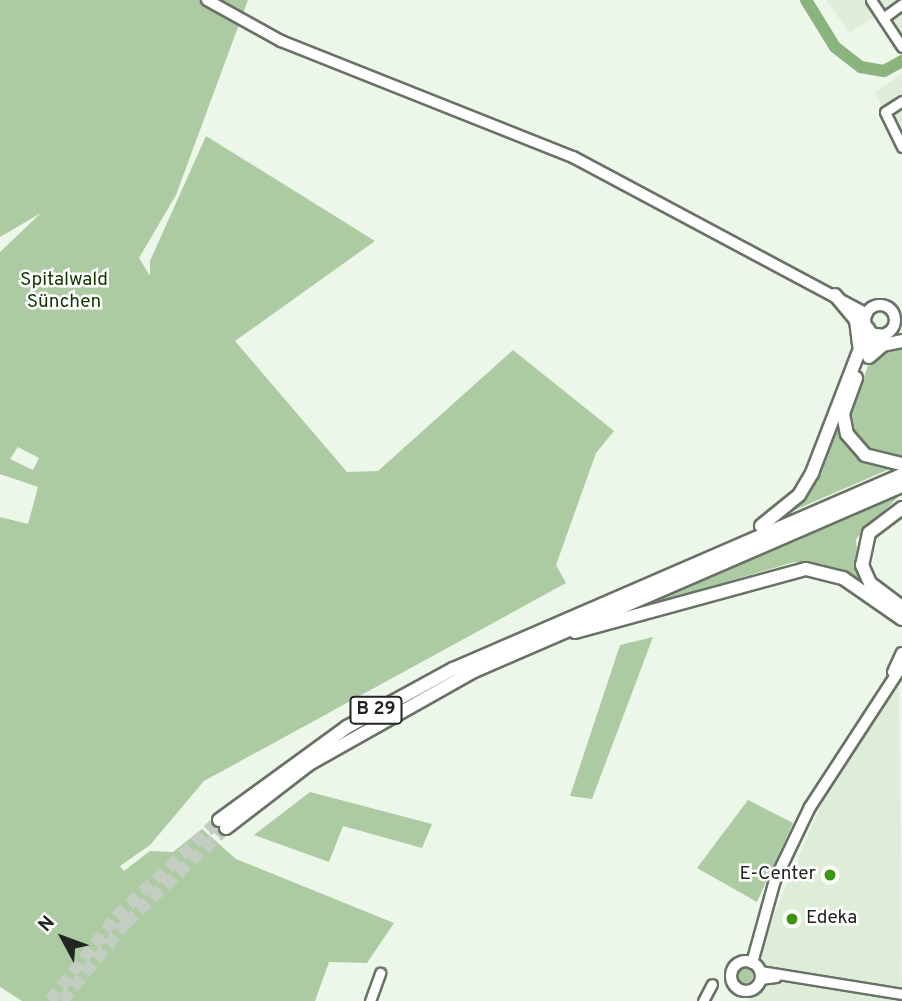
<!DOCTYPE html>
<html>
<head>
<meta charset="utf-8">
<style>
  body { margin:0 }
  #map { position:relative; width:902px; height:1001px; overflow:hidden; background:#ecf7e9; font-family:Overpass,sans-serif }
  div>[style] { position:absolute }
  .built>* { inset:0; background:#ddedd8 }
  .green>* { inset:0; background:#accba2 }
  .round { border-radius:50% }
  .river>* { height:12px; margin:-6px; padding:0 6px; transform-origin:6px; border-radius:6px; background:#8bb37e }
  .highway-tunnel>* { height:12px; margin-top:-6px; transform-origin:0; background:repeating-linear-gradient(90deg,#c4cdc1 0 12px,transparent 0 18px) }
  .roads { filter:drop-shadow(2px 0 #697266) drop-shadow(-2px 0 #697266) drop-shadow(0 2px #697266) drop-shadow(0 -2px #697266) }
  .minor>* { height:9px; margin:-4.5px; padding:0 4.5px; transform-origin:4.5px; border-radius:4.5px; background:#fff }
  .major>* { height:10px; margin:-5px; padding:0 5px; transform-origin:5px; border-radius:5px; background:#fff }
  .major>.ring { margin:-5px; padding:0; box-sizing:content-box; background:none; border:10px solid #fff; border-radius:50% }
  .highway>* { height:12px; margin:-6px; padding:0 6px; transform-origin:6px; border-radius:6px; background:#fff }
  .dots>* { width:19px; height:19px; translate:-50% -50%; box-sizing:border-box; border:4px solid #fff; border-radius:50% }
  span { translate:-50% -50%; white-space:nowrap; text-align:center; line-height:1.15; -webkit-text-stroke:5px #fff; paint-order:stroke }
  .shield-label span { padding:2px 5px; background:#fff; border:2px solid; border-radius:5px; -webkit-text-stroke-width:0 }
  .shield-label { font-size:18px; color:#222620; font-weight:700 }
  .park-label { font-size:19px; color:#113801 }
  .poi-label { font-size:19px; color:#222620 }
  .right { translate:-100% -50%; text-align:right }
  .left { translate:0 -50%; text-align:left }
  .north { position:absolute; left:28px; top:903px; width:70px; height:70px; -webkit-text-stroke:5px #fff; paint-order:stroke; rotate:311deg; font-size:19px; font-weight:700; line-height:28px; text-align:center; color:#222620 }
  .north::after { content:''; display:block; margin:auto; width:24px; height:32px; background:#222620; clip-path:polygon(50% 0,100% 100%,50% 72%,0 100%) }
</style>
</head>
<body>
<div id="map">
  <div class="built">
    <div style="clip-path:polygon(826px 0,902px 0,902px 54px,876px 16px,850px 33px)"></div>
    <div style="clip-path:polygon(902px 73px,902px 142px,875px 93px)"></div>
    <div style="clip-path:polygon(899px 684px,902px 1001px,748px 1001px,758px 952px,825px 796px)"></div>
  </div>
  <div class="green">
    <div style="clip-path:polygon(evenodd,0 0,248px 0,176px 195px,139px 258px,150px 276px,150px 261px,206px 136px,375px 241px,235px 341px,347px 472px,378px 471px,513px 350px,614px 431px,596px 453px,556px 565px,566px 583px,204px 781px,150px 845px,120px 866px,124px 871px,150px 851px,173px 852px,202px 829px,236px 859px,394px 923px,367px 963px,329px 962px,315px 1001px,22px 1001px,0 987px,0 517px,28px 524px,38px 487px,0 474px,0 252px,41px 213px,0 237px,0 0,18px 447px,39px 458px,33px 470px,10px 459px,18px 447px)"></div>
    <div style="clip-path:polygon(902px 344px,902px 461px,868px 453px,847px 424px,869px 363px,877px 352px)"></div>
    <div style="clip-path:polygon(839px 418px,870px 461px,892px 468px,783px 515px,810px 487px)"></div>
    <div style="clip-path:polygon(902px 493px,856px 539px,859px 580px,822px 564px,794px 562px,603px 618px)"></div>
    <div style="clip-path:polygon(653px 637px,592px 799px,570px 796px,620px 645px)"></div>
    <div style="clip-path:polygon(310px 792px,432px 824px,422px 848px,343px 826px,329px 862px,254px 835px)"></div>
    <div style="clip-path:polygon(748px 800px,793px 823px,757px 902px,697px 868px)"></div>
    <div class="round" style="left:737px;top:967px;width:16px;height:16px"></div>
  </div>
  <div class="river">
    <div style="left:806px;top:0;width:55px;rotate:58.3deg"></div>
    <div style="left:835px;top:47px;width:33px;rotate:38deg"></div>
    <div style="left:861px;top:67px;width:23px;rotate:10deg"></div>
    <div style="left:884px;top:71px;width:21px;rotate:-29deg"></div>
  </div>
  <div class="highway-tunnel">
    <div style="left:50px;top:1001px;width:107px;rotate:-51.8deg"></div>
    <div style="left:116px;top:917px;width:141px;rotate:-43.3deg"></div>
    <div style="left:62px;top:1001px;width:101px;rotate:-50.6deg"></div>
    <div style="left:126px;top:923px;width:138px;rotate:-43.5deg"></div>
  </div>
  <div class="roads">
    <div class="minor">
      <div style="left:871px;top:0;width:56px;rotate:56.6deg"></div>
      <div style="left:883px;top:18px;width:24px;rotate:-36deg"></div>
      <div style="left:902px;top:101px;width:20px;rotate:147deg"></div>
      <div style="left:885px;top:112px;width:39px;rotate:64deg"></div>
      <div style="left:760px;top:971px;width:144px;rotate:9.2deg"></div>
      <div style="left:760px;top:979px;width:16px;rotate:-7deg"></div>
      <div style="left:370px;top:1001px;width:30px;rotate:-70deg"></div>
      <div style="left:703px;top:1001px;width:19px;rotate:-62deg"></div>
    </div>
    <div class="major">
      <div style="left:207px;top:0;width:85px;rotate:29deg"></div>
      <div style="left:281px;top:41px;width:314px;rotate:21.7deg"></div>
      <div style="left:573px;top:157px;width:333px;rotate:28.1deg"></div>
      <div class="ring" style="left:865px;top:305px;width:20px;height:20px"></div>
      <div style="left:893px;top:672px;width:21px;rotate:-65deg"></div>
      <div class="ring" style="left:731px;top:961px;width:20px;height:20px"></div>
      <div style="left:752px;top:963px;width:86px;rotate:-74.5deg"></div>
      <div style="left:775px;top:880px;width:81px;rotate:-64.4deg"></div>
      <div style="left:810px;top:807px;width:168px;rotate:-56.9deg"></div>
    </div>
    <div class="highway">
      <div style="left:835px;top:295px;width:33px;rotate:50deg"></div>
      <div style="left:856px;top:320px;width:26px;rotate:83deg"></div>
      <div style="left:868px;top:352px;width:20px;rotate:-57deg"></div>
      <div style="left:869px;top:357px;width:18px;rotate:-41deg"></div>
      <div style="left:883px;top:345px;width:19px;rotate:-12deg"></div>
      <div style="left:856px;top:378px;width:38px;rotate:110deg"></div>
      <div style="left:843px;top:414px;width:20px;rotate:79deg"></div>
      <div style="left:847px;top:434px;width:28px;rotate:49deg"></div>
      <div style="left:865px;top:455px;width:38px;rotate:14deg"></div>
      <div style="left:902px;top:508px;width:41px;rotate:142.9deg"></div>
      <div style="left:869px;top:533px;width:33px;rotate:102deg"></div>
      <div style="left:862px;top:565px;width:20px;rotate:66deg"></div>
      <div style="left:870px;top:583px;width:40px;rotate:37deg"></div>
      <div style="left:761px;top:526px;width:49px;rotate:-39.2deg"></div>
      <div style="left:799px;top:495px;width:26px;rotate:-59deg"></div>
      <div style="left:812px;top:473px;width:155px;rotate:-68.9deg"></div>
      <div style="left:575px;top:632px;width:239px;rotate:-15.3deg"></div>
      <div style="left:806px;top:569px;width:38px;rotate:14deg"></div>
      <div style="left:843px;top:578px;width:72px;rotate:34.8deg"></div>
      <div style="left:219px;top:820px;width:158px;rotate:-36deg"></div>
      <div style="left:347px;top:727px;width:121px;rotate:-28.7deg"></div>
      <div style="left:453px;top:669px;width:489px;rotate:-23.4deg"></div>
      <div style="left:226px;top:828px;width:105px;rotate:-37.6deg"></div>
      <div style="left:309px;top:764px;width:189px;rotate:-29.4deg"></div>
      <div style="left:474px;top:671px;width:466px;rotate:-23.4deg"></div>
    </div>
  </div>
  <div class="dots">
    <div style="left:830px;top:875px;background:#3d960f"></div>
    <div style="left:792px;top:919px;background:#3d960f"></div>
  </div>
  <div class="shield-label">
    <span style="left:376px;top:710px">B 29</span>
  </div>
  <div class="park-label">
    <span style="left:64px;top:292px">Spitalwald<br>Sünchen</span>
  </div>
  <div class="poi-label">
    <span class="right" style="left:816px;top:875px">E-Center</span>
    <span class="left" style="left:806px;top:919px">Edeka</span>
  </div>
  <div class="north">N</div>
</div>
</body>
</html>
